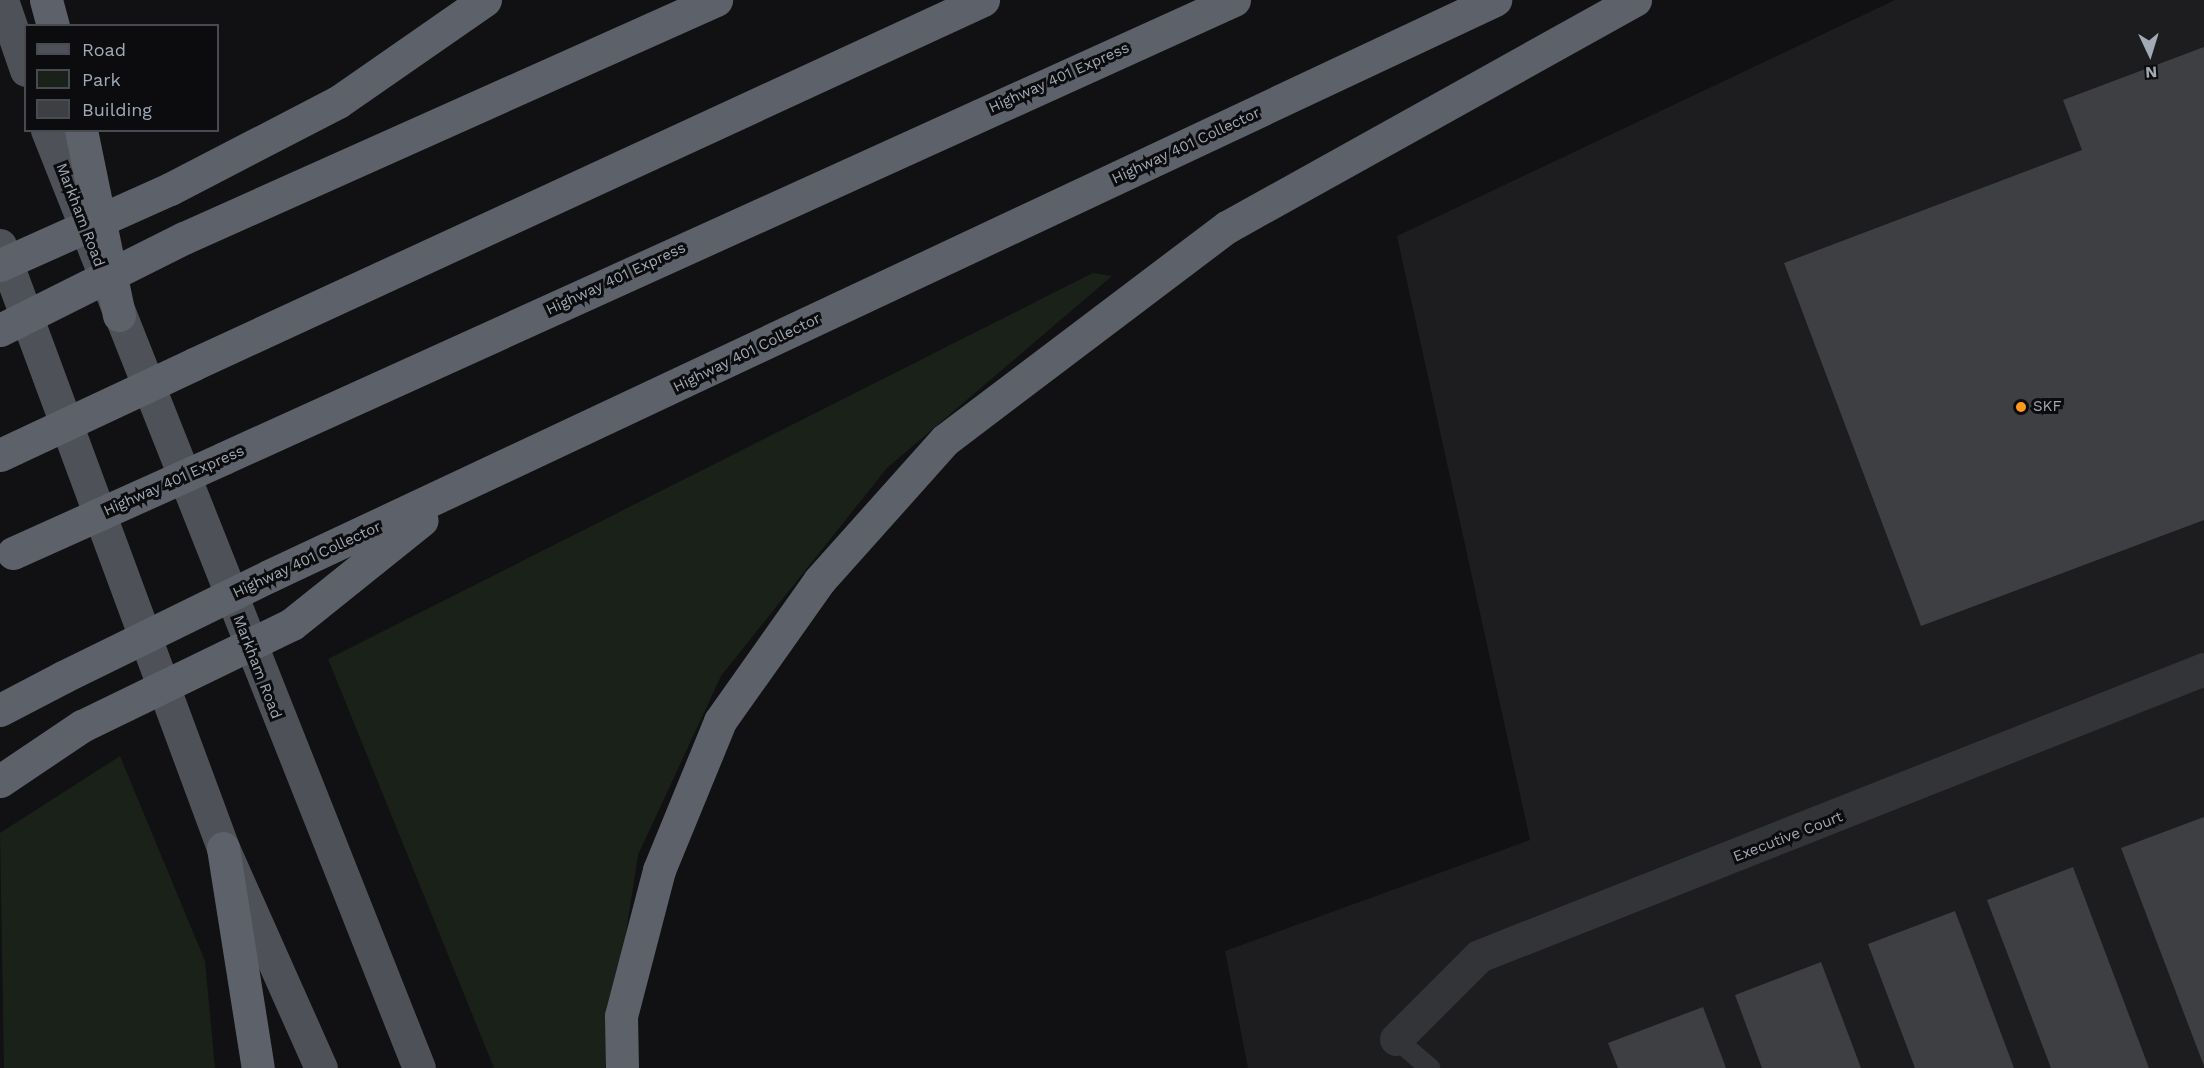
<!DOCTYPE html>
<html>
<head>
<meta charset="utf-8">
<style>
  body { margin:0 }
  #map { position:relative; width:2204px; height:1068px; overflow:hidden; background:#111113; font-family:"Work Sans",sans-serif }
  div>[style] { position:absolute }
  .built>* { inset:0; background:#1d1d20 }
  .green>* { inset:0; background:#192119 }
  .building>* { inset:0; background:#3d3f43 }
  .service>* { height:20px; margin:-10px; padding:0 10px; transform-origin:10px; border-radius:10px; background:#323438 }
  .minor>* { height:33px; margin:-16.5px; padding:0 16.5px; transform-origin:16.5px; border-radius:16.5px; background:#323438 }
  .primary>* { height:33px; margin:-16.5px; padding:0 16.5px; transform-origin:16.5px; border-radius:16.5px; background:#4e5158 }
  .motorway>* { height:33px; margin:-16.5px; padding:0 16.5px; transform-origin:16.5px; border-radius:16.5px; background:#5d626a }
  .motorway-bridge>* { height:33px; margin:-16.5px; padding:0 16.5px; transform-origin:16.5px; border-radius:16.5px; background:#5d626a }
  .dots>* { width:16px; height:16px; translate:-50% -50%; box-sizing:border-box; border:3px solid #0c0c0e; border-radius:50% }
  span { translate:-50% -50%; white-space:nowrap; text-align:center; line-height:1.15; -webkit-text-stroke:6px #0c0c0e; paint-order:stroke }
  .street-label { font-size:15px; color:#a1aab5 }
  .poi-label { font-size:15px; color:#a1aab5 }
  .left { translate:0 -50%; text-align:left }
  .legend { position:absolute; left:24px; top:24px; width:195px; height:108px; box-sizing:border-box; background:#0c0c0e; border:2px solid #484b51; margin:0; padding:8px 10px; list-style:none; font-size:18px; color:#a1aab5 }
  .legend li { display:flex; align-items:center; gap:12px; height:30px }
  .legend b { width:30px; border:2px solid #484b51 }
  .north { position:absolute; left:2120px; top:24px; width:60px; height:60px; -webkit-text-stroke:4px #0c0c0e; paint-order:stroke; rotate:176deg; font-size:16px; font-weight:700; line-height:24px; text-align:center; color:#a1aab5 }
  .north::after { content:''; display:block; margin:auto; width:21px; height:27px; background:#a1aab5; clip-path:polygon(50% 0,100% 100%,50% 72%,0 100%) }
</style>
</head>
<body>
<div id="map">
  <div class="built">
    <div style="clip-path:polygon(1895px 0,2204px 0,2204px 1068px,1248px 1068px,1225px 951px,1530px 840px,1397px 236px)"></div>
  </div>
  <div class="green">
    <div style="clip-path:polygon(1093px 273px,1112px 276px,887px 468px,721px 676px,638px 855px,605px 1068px,494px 1068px,328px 659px)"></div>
    <div style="clip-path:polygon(120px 756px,205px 961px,215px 1068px,4px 1068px,0 833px)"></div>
  </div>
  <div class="building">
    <div style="clip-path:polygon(2204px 47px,2204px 520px,1921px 626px,1784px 263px,2082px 150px,2063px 100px)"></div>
    <div style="clip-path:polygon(2204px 817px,2204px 1066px,2121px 848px)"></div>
    <div style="clip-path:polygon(2073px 867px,2149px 1068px,2051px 1068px,1987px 900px)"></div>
    <div style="clip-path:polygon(1955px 911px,2014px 1068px,1915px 1068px,1868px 944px)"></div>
    <div style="clip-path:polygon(1821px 962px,1861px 1068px,1762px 1068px,1735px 995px)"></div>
    <div style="clip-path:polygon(1703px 1007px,1726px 1068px,1618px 1068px,1608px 1043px)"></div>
  </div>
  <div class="service">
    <div style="left:1396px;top:1039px;width:45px;rotate:40.5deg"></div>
  </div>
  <div class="minor">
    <div style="left:1396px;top:1039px;width:117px;rotate:-45deg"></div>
    <div style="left:1479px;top:956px;width:780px;rotate:-21.6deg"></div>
  </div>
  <div class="primary">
    <div style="left:2px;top:0;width:74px;rotate:71.1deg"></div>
    <div style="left:47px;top:130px;width:1009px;rotate:68.37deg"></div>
    <div style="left:0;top:245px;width:643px;rotate:69.7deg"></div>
    <div style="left:223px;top:848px;width:241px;rotate:66deg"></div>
  </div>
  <div class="motorway">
    <div style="left:46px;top:0;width:27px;rotate:75deg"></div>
    <div style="left:81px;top:130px;width:189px;rotate:78.4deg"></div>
    <div style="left:170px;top:189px;width:189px;rotate:-27.4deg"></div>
    <div style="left:338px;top:102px;width:179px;rotate:-34.8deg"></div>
    <div style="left:184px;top:238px;width:583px;rotate:-24.1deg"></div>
    <div style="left:194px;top:364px;width:869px;rotate:-24.77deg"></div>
    <div style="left:224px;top:458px;width:1109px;rotate:-24.39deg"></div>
    <div style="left:269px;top:576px;width:1355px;rotate:-25.17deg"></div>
    <div style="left:292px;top:624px;width:166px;rotate:-38.7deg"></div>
    <div style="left:0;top:710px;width:71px;rotate:-27.6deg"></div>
    <div style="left:0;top:781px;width:99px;rotate:-33.9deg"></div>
    <div style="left:223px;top:848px;width:223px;rotate:81deg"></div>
    <div style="left:622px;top:1068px;width:52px;rotate:-91.1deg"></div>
    <div style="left:621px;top:1016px;width:151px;rotate:-75.4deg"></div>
    <div style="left:659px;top:870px;width:161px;rotate:-67.7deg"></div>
    <div style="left:720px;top:721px;width:171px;rotate:-54.7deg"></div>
    <div style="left:819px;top:581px;width:189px;rotate:-48.2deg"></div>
    <div style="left:945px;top:440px;width:353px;rotate:-37.1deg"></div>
    <div style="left:1227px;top:227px;width:467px;rotate:-29.1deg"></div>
  </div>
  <div class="motorway-bridge">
    <div style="left:0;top:265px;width:186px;rotate:-24.1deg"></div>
    <div style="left:0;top:330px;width:206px;rotate:-26.6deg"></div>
    <div style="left:0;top:455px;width:214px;rotate:-25.1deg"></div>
    <div style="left:13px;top:553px;width:231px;rotate:-24.2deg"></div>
    <div style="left:63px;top:677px;width:229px;rotate:-26.1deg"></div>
    <div style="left:82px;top:726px;width:233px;rotate:-25.9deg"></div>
  </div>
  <div class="dots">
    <div style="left:2021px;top:407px;background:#ff991d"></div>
  </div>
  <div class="street-label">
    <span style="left:1059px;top:78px;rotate:-24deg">Highway 401 Express</span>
    <span style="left:1186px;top:146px;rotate:-25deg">Highway 401 Collector</span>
    <span style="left:80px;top:215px;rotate:69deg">Markham Road</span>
    <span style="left:616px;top:279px;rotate:-25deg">Highway 401 Express</span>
    <span style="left:747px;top:353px;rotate:-26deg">Highway 401 Collector</span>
    <span style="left:174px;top:481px;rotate:-24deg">Highway 401 Express</span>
    <span style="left:307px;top:560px;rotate:-25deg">Highway 401 Collector</span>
    <span style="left:257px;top:667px;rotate:69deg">Markham Road</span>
    <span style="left:1788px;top:837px;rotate:-21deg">Executive Court</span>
  </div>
  <div class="poi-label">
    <span class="left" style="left:2033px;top:407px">SKF</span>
  </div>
  <ul class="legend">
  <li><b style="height:8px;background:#4e5158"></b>Road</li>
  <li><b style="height:16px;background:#192119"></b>Park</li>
  <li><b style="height:16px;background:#3d3f43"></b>Building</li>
  </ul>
  <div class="north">N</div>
</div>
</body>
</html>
